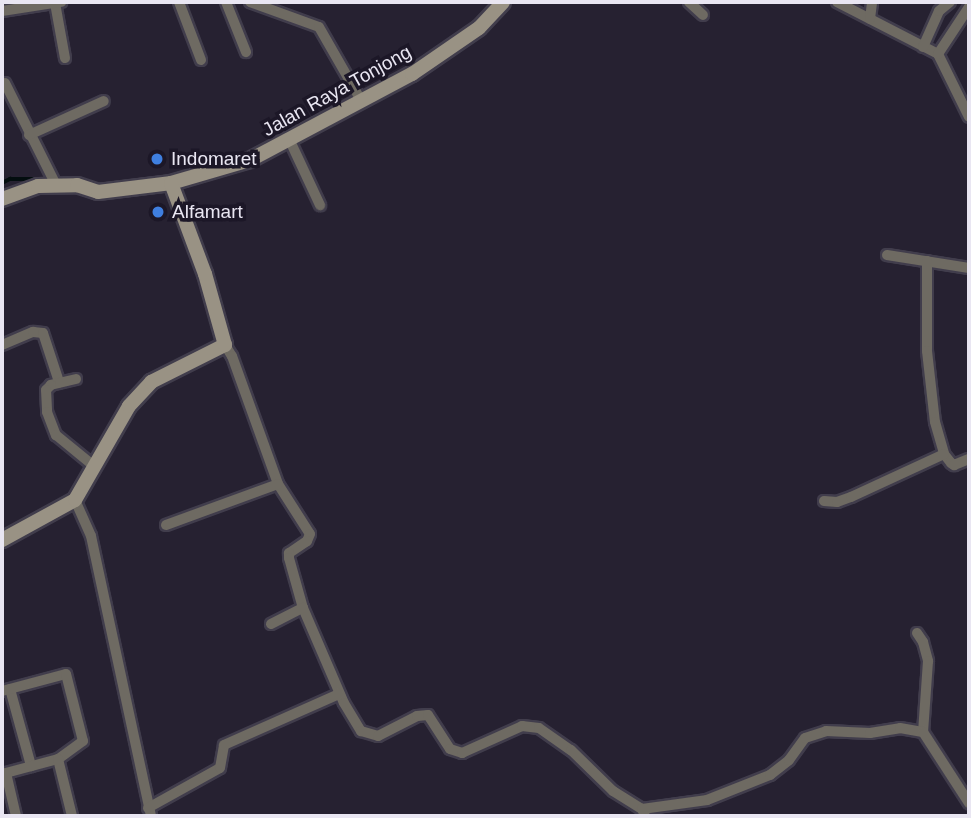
<!DOCTYPE html>
<html>
<head>
<meta charset="utf-8">
<style>
  body { margin:0 }
  #map { position:relative; width:971px; height:818px; overflow:hidden; background:#262131; font-family:Helvetica,sans-serif }
  div>[style] { position:absolute }
  .stream>* { height:3.5px; margin:-1.75px; padding:0 1.75px; transform-origin:1.75px; border-radius:1.75px; background:#030d0f }
  .roads { filter:drop-shadow(2px 0 #413d4c) drop-shadow(-2px 0 #413d4c) drop-shadow(0 2px #413d4c) drop-shadow(0 -2px #413d4c) }
  .minor>* { height:10px; margin:-5px; padding:0 5px; transform-origin:5px; border-radius:5px; background:#6e6a62 }
  .secondary>* { height:14px; margin:-7px; padding:0 7px; transform-origin:7px; border-radius:7px; background:#999284 }
  .dots>* { width:19px; height:19px; translate:-50% -50%; box-sizing:border-box; border:4px solid #1c1727; border-radius:50% }
  span { translate:-50% -50%; white-space:nowrap; text-align:center; line-height:1.15; -webkit-text-stroke:7px #1c1727; paint-order:stroke }
  .street-label { font-size:19px; color:#e9e6f2 }
  .poi-label { font-size:19px; color:#e9e6f2 }
  .left { translate:0 -50%; text-align:left }
  .frame { position:absolute; inset:0; border:4px solid #e9e6f2; pointer-events:none }
</style>
</head>
<body>
<div id="map">
  <div class="stream">
    <div style="left:2px;top:183px;width:9px;rotate:-27deg"></div>
    <div style="left:10px;top:179px;width:30px"></div>
  </div>
  <div class="roads">
    <div class="minor">
      <div style="left:179px;top:2px;width:62px;rotate:69.2deg"></div>
      <div style="left:226px;top:2px;width:54px;rotate:68.2deg"></div>
      <div style="left:250px;top:2px;width:73px;rotate:19.9deg"></div>
      <div style="left:319px;top:27px;width:86px;rotate:60.2deg"></div>
      <div style="left:689px;top:2px;width:19px;rotate:43deg"></div>
      <div style="left:837px;top:2px;width:114px;rotate:27.2deg"></div>
      <div style="left:938px;top:54px;width:70px;rotate:63.8deg"></div>
      <div style="left:55px;top:3px;width:56px;rotate:79.7deg"></div>
      <div style="left:2px;top:11px;width:60px;rotate:-8.7deg"></div>
      <div style="left:870px;top:19px;width:17px;rotate:-83deg"></div>
      <div style="left:923px;top:47px;width:39px;rotate:-66deg"></div>
      <div style="left:939px;top:11px;width:14px;rotate:-39deg"></div>
      <div style="left:938px;top:54px;width:56px;rotate:-56.6deg"></div>
      <div style="left:5px;top:83px;width:114px;rotate:63.4deg"></div>
      <div style="left:29px;top:135px;width:82px;rotate:-24.4deg"></div>
      <div style="left:290px;top:141px;width:71px;rotate:64.9deg"></div>
      <div style="left:887px;top:255px;width:83px;rotate:9deg"></div>
      <div style="left:927px;top:261px;width:90px;rotate:90deg"></div>
      <div style="left:927px;top:351px;width:71px;rotate:83.6deg"></div>
      <div style="left:935px;top:422px;width:33px;rotate:74deg"></div>
      <div style="left:944px;top:454px;width:11px;rotate:52deg"></div>
      <div style="left:951px;top:463px;width:4px;rotate:34deg"></div>
      <div style="left:954px;top:465px;width:16px;rotate:-22deg"></div>
      <div style="left:2px;top:345px;width:34px;rotate:-23deg"></div>
      <div style="left:33px;top:332px;width:10px;rotate:6deg"></div>
      <div style="left:43px;top:333px;width:52px;rotate:71.9deg"></div>
      <div style="left:225px;top:345px;width:13px;rotate:58deg"></div>
      <div style="left:232px;top:356px;width:136px;rotate:70.2deg"></div>
      <div style="left:278px;top:484px;width:59px;rotate:57.4deg"></div>
      <div style="left:310px;top:534px;width:8px;rotate:113deg"></div>
      <div style="left:307px;top:541px;width:22px;rotate:146deg"></div>
      <div style="left:289px;top:553px;width:5px;rotate:90deg"></div>
      <div style="left:289px;top:558px;width:52px;rotate:74.4deg"></div>
      <div style="left:303px;top:608px;width:103px;rotate:66.7deg"></div>
      <div style="left:344px;top:703px;width:33px;rotate:59deg"></div>
      <div style="left:361px;top:731px;width:18px;rotate:16deg"></div>
      <div style="left:378px;top:736px;width:44px;rotate:-27.1deg"></div>
      <div style="left:417px;top:716px;width:11px;rotate:-5deg"></div>
      <div style="left:428px;top:715px;width:40px;rotate:57.1deg"></div>
      <div style="left:450px;top:749px;width:13px;rotate:18deg"></div>
      <div style="left:462px;top:753px;width:66px;rotate:-24.2deg"></div>
      <div style="left:522px;top:726px;width:17px;rotate:7deg"></div>
      <div style="left:539px;top:728px;width:39px;rotate:35deg"></div>
      <div style="left:571px;top:750px;width:59px;rotate:44.3deg"></div>
      <div style="left:613px;top:791px;width:34px;rotate:32deg"></div>
      <div style="left:76px;top:379px;width:26px;rotate:167deg"></div>
      <div style="left:51px;top:385px;width:7px;rotate:135deg"></div>
      <div style="left:46px;top:390px;width:22px;rotate:87deg"></div>
      <div style="left:47px;top:412px;width:25px;rotate:69deg"></div>
      <div style="left:56px;top:435px;width:50px;rotate:39.4deg"></div>
      <div style="left:75px;top:500px;width:39px;rotate:66deg"></div>
      <div style="left:91px;top:536px;width:286px;rotate:77.9deg"></div>
      <div style="left:824px;top:501px;width:13px;rotate:4deg"></div>
      <div style="left:837px;top:502px;width:15px;rotate:-20deg"></div>
      <div style="left:851px;top:497px;width:102px;rotate:-24.8deg"></div>
      <div style="left:166px;top:525px;width:119px;rotate:-20.1deg"></div>
      <div style="left:271px;top:624px;width:36px;rotate:-27deg"></div>
      <div style="left:917px;top:633px;width:11px;rotate:56deg"></div>
      <div style="left:923px;top:642px;width:20px;rotate:75deg"></div>
      <div style="left:928px;top:661px;width:71px;rotate:94deg"></div>
      <div style="left:10px;top:689px;width:80px;rotate:74.7deg"></div>
      <div style="left:2px;top:691px;width:66px;rotate:-14.9deg"></div>
      <div style="left:66px;top:674px;width:69px;rotate:75.8deg"></div>
      <div style="left:83px;top:741px;width:31px;rotate:144deg"></div>
      <div style="left:58px;top:759px;width:58px;rotate:165deg"></div>
      <div style="left:58px;top:759px;width:59px;rotate:76.2deg"></div>
      <div style="left:6px;top:773px;width:44px;rotate:76.9deg"></div>
      <div style="left:148px;top:808px;width:82px;rotate:-29.1deg"></div>
      <div style="left:220px;top:768px;width:23px;rotate:-80deg"></div>
      <div style="left:224px;top:745px;width:126px;rotate:-23.9deg"></div>
      <div style="left:645px;top:816px;width:8px;rotate:-113deg"></div>
      <div style="left:642px;top:809px;width:66px;rotate:-7.9deg"></div>
      <div style="left:707px;top:800px;width:68px;rotate:-21.6deg"></div>
      <div style="left:770px;top:775px;width:24px;rotate:-38deg"></div>
      <div style="left:789px;top:760px;width:27px;rotate:-54deg"></div>
      <div style="left:805px;top:738px;width:22px;rotate:-18deg"></div>
      <div style="left:826px;top:731px;width:44px;rotate:2.6deg"></div>
      <div style="left:870px;top:733px;width:30px;rotate:-9deg"></div>
      <div style="left:900px;top:728px;width:23px;rotate:10deg"></div>
      <div style="left:923px;top:732px;width:85px;rotate:57.1deg"></div>
    </div>
    <div class="secondary">
      <div style="left:2px;top:199px;width:38px;rotate:-20deg"></div>
      <div style="left:38px;top:186px;width:39px;rotate:-1deg"></div>
      <div style="left:77px;top:185px;width:22px;rotate:18deg"></div>
      <div style="left:98px;top:192px;width:74px;rotate:-7deg"></div>
      <div style="left:171px;top:183px;width:82px;rotate:-16.2deg"></div>
      <div style="left:250px;top:160px;width:183px;rotate:-28deg"></div>
      <div style="left:412px;top:74px;width:81px;rotate:-34.5deg"></div>
      <div style="left:479px;top:28px;width:35px;rotate:-47deg"></div>
      <div style="left:2px;top:540px;width:83px;rotate:-28.7deg"></div>
      <div style="left:75px;top:500px;width:108px;rotate:-60.1deg"></div>
      <div style="left:129px;top:406px;width:33px;rotate:-47deg"></div>
      <div style="left:151px;top:382px;width:83px;rotate:-26.6deg"></div>
      <div style="left:225px;top:345px;width:74px;rotate:-105.7deg"></div>
      <div style="left:205px;top:274px;width:97px;rotate:-110.5deg"></div>
    </div>
  </div>
  <div class="dots">
    <div style="left:157px;top:159px;background:#3f7fe0"></div>
    <div style="left:158px;top:212px;background:#3f7fe0"></div>
  </div>
  <div class="street-label">
    <span style="left:337px;top:91px;rotate:-29deg">Jalan Raya Tonjong</span>
  </div>
  <div class="poi-label">
    <span class="left" style="left:171px;top:159px">Indomaret</span>
    <span class="left" style="left:172px;top:212px">Alfamart</span>
  </div>
  <div class="frame"></div>
</div>
</body>
</html>
